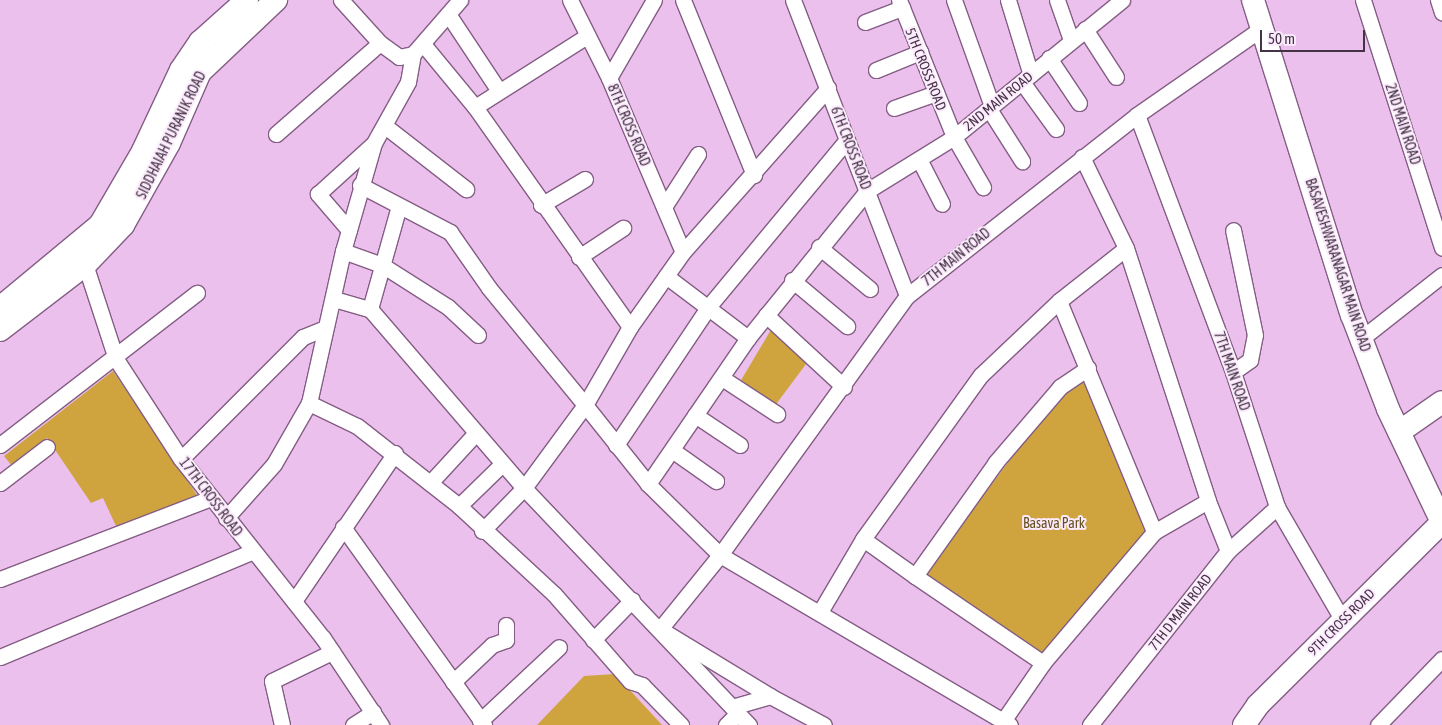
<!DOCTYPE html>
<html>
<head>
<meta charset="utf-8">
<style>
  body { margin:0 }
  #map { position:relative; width:1442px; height:725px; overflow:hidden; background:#ebc0ec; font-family:"Asap Condensed",sans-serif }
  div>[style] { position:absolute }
  .green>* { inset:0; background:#cfa43f }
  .roads { filter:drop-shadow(1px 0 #845d85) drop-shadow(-1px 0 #845d85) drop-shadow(0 1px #845d85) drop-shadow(0 -1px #845d85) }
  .street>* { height:15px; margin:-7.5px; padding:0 7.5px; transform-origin:7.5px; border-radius:7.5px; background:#fff }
  .secondary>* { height:22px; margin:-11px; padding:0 11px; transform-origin:11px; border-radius:11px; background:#fff }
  span { translate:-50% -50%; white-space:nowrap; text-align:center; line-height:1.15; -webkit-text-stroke:4px #fceafd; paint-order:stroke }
  .street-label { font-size:14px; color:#434 }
  .park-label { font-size:14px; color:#665121 }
  .scale { position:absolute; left:1260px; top:30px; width:105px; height:22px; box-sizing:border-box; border:2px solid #434; border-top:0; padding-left:6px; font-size:15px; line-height:18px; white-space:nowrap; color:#434; -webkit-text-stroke:4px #fceafd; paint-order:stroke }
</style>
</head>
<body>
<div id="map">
  <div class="green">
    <div style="clip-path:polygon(772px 328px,809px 360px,774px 407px,740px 382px)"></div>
    <div style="clip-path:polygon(113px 371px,199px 498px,116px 526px,103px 498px,91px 503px,47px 438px,12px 466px,4px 456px)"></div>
    <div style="clip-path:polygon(1084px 376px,1146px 530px,1042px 656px,923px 576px,1062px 390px)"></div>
    <div style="clip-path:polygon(615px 674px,662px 725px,537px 725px,584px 676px)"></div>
  </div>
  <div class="roads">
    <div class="street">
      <div style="left:341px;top:0;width:58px;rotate:47.8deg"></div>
      <div style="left:380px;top:43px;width:24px;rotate:36deg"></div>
      <div style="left:399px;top:57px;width:14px;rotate:-12deg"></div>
      <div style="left:570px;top:0;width:87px;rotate:63.4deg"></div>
      <div style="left:609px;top:78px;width:189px;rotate:67deg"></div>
      <div style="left:683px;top:0;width:189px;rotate:67.9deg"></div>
      <div style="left:793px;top:0;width:317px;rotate:68.9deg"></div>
      <div style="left:899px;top:0;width:148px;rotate:68.1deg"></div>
      <div style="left:954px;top:137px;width:58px;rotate:59.9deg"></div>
      <div style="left:954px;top:0;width:113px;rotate:70.3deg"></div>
      <div style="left:1008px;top:0;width:78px;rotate:73deg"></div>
      <div style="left:1057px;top:0;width:42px;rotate:70.7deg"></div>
      <div style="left:1363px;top:0;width:260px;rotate:72.3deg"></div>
      <div style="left:1438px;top:0;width:13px;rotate:72deg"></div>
      <div style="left:448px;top:14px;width:92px;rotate:56.5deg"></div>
      <div style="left:865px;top:22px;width:40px;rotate:-21deg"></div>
      <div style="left:1085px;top:29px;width:57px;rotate:57.1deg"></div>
      <div style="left:423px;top:44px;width:82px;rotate:50.5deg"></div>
      <div style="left:475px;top:107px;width:269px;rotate:54.8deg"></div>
      <div style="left:1049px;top:58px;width:54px;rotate:56.3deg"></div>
      <div style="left:876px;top:70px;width:48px;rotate:-22.2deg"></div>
      <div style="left:609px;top:78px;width:90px;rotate:-60deg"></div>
      <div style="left:1022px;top:82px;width:58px;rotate:54.1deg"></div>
      <div style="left:475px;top:107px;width:133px;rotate:-32.4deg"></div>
      <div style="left:894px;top:108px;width:45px;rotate:-19.7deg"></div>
      <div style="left:989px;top:109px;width:62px;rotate:57.6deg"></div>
      <div style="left:1137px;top:115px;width:274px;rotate:69.5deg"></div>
      <div style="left:1233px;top:372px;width:142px;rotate:71.9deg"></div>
      <div style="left:1277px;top:507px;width:129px;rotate:59.9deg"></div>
      <div style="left:385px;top:126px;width:103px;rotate:37.9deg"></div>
      <div style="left:276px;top:134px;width:138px;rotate:-41.2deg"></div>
      <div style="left:1082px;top:157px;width:101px;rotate:64.2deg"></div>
      <div style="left:1126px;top:248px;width:266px;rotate:72deg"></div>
      <div style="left:1208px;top:501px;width:54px;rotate:68.2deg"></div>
      <div style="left:920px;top:161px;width:48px;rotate:62.9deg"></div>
      <div style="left:360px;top:185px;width:102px;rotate:27.6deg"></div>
      <div style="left:450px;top:232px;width:68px;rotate:55.1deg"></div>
      <div style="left:489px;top:288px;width:151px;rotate:50.6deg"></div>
      <div style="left:585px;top:405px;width:90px;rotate:-60deg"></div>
      <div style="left:630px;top:327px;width:92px;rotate:-54.8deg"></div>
      <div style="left:683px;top:252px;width:219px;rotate:-48.5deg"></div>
      <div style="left:541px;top:205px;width:51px;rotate:-30.6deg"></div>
      <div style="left:664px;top:207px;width:63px;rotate:-57.3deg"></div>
      <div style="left:349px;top:230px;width:48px;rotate:-130.7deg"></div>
      <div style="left:318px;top:194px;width:74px;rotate:-42.3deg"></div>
      <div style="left:819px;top:247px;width:66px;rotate:39.5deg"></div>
      <div style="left:343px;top:251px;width:41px;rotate:19.7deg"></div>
      <div style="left:382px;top:265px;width:78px;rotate:32.5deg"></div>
      <div style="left:448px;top:307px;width:41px;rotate:43deg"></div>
      <div style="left:579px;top:257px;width:53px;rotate:-33.4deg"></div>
      <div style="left:83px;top:258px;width:106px;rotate:71.9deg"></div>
      <div style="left:116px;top:359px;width:119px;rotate:57deg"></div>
      <div style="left:181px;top:459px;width:228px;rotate:51.6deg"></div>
      <div style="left:323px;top:638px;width:105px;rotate:56.3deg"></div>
      <div style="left:666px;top:276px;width:103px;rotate:37.1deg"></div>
      <div style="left:792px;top:280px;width:72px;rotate:39.9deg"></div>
      <div style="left:334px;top:299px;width:37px;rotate:16deg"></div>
      <div style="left:370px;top:309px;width:236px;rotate:49.3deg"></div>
      <div style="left:524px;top:488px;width:327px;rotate:46.5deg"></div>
      <div style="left:1059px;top:301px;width:250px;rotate:67.6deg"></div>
      <div style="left:1154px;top:532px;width:62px;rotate:-29.9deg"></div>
      <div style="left:370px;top:309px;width:107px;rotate:-74.3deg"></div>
      <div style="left:766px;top:315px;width:106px;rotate:42.7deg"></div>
      <div style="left:1362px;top:338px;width:102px;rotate:-38.2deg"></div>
      <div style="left:1088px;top:368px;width:34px;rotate:146deg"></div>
      <div style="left:1060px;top:387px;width:99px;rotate:130.5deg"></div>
      <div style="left:996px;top:462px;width:140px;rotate:125.4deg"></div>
      <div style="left:915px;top:576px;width:155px;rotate:34.2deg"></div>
      <div style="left:1043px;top:663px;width:172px;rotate:-49.7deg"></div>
      <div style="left:1233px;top:372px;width:21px;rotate:-35deg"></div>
      <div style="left:1250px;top:360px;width:25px;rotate:-79deg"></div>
      <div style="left:1255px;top:335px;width:107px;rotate:-101.8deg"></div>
      <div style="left:722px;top:378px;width:66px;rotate:33.2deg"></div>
      <div style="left:309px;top:403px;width:53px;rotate:25.6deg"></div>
      <div style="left:357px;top:426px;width:130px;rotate:38.1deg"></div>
      <div style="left:459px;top:506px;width:129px;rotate:42.8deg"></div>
      <div style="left:554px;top:594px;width:116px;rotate:48.9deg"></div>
      <div style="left:630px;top:681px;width:13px;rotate:18deg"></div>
      <div style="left:642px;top:685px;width:56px;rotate:45.7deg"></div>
      <div style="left:695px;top:415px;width:54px;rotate:33.7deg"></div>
      <div style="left:0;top:445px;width:249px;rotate:-37.7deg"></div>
      <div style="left:616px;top:445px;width:167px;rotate:-56.2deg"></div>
      <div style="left:709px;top:306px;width:214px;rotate:-50.3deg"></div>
      <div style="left:672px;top:450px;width:54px;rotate:35.2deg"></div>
      <div style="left:181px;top:459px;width:173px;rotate:-45deg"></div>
      <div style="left:303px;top:337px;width:24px;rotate:-22deg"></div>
      <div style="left:0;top:483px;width:59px;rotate:-37.5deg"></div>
      <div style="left:430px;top:483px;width:68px;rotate:-47.4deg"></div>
      <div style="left:648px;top:484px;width:177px;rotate:-55.6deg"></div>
      <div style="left:748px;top:338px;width:189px;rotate:-51deg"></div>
      <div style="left:867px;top:191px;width:102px;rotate:-31.8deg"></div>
      <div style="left:954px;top:137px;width:217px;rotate:-39.2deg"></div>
      <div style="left:459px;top:506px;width:60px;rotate:-44.3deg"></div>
      <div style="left:226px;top:518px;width:72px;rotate:-48.4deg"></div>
      <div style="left:274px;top:464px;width:70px;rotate:-60.2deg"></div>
      <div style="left:309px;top:403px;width:156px;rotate:-77.4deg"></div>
      <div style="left:343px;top:251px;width:112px;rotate:-74deg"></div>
      <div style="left:374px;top:143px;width:70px;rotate:-60.9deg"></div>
      <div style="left:408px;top:82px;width:28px;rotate:-80deg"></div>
      <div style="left:413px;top:54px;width:72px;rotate:-49deg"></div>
      <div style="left:343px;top:527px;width:243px;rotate:54.5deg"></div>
      <div style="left:482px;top:531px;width:60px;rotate:-45.7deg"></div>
      <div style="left:524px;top:488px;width:103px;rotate:-53.7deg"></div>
      <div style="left:585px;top:405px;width:101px;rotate:51.4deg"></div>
      <div style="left:648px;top:484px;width:101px;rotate:44.6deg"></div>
      <div style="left:720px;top:555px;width:336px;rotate:30.4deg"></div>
      <div style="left:863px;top:539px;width:64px;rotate:35.4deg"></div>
      <div style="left:0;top:579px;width:226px;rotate:-21deg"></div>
      <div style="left:294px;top:601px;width:179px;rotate:-55.7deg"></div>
      <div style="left:820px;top:612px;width:85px;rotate:-59.5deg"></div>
      <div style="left:863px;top:539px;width:202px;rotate:-54.3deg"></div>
      <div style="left:981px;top:375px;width:108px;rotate:-43.5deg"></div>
      <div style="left:1059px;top:301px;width:85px;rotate:-38.3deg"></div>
      <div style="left:593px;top:640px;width:56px;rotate:-45.7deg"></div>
      <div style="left:0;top:657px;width:274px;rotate:-22.7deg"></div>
      <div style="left:453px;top:682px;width:54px;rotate:-43.5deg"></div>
      <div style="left:492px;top:645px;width:15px;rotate:-20deg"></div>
      <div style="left:506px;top:640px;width:15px;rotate:-90deg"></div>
      <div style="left:770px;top:696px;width:129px;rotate:-148.7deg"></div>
      <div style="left:660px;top:629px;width:95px;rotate:-51deg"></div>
      <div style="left:720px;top:555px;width:319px;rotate:-54.2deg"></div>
      <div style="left:907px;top:296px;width:293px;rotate:-38.2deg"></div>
      <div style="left:1137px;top:115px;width:152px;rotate:-34.8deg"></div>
      <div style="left:732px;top:707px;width:40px;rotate:-16deg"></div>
      <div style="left:770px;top:696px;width:61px;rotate:28.2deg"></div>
      <div style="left:480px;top:721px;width:108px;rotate:-43.1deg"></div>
      <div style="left:1003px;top:721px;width:70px;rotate:-55.4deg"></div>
      <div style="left:282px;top:725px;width:45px;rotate:-102.8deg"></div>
      <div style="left:272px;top:681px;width:67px;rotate:-25.8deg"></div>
      <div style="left:353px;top:725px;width:24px;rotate:-33deg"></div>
      <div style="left:726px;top:725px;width:17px;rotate:-45deg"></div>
      <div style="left:1090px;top:725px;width:222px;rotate:-51.6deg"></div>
      <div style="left:1228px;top:551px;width:66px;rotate:-41.9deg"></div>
      <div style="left:1378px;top:725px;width:92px;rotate:-45.9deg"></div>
    </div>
    <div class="secondary">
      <div style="left:1253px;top:0;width:330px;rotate:72.6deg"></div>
      <div style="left:1352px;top:315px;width:101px;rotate:69deg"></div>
      <div style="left:1388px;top:409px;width:125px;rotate:64.5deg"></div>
      <div style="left:0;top:308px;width:130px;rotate:-39.7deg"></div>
      <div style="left:100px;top:225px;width:86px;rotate:-59.8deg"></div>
      <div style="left:143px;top:151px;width:89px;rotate:-64.9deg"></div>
      <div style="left:181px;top:70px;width:34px;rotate:-56deg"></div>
      <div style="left:200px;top:42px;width:63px;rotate:-41.8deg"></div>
      <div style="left:0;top:330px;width:108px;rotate:-37.5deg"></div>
      <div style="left:86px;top:264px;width:54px;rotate:-46.5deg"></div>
      <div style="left:123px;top:225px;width:94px;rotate:-60.7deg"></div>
      <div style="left:169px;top:143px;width:77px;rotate:-66.4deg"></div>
      <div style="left:200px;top:72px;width:105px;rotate:-43.5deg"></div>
      <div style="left:1399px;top:432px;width:52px;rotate:-34.9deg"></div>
      <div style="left:1244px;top:725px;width:24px;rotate:-55deg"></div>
      <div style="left:1258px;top:705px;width:260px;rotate:-44.8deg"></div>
    </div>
  </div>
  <div class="street-label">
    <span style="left:926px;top:69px;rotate:68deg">5TH CROSS ROAD</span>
    <span style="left:998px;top:101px;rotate:-39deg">2ND MAIN ROAD</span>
    <span style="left:1403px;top:124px;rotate:72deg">2ND MAIN ROAD</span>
    <span style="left:629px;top:125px;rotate:67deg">8TH CROSS ROAD</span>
    <span style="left:171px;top:135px;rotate:-64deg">SIDDHAIAH PURANIK ROAD</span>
    <span style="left:851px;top:148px;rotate:69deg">6TH CROSS ROAD</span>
    <span style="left:956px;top:257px;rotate:-39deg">7TH MAIN ROAD</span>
    <span style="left:1338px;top:265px;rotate:72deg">BASAVESHWARANAGAR MAIN ROAD</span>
    <span style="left:1232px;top:371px;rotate:71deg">7TH MAIN ROAD</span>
    <span style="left:211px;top:497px;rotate:53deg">17TH CROSS ROAD</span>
    <span style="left:1180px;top:612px;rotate:-52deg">7TH D MAIN ROAD</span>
    <span style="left:1341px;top:622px;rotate:-45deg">9TH CROSS ROAD</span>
  </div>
  <div class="park-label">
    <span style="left:1054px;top:523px">Basava Park</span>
  </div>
  <div class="scale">50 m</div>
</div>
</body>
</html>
